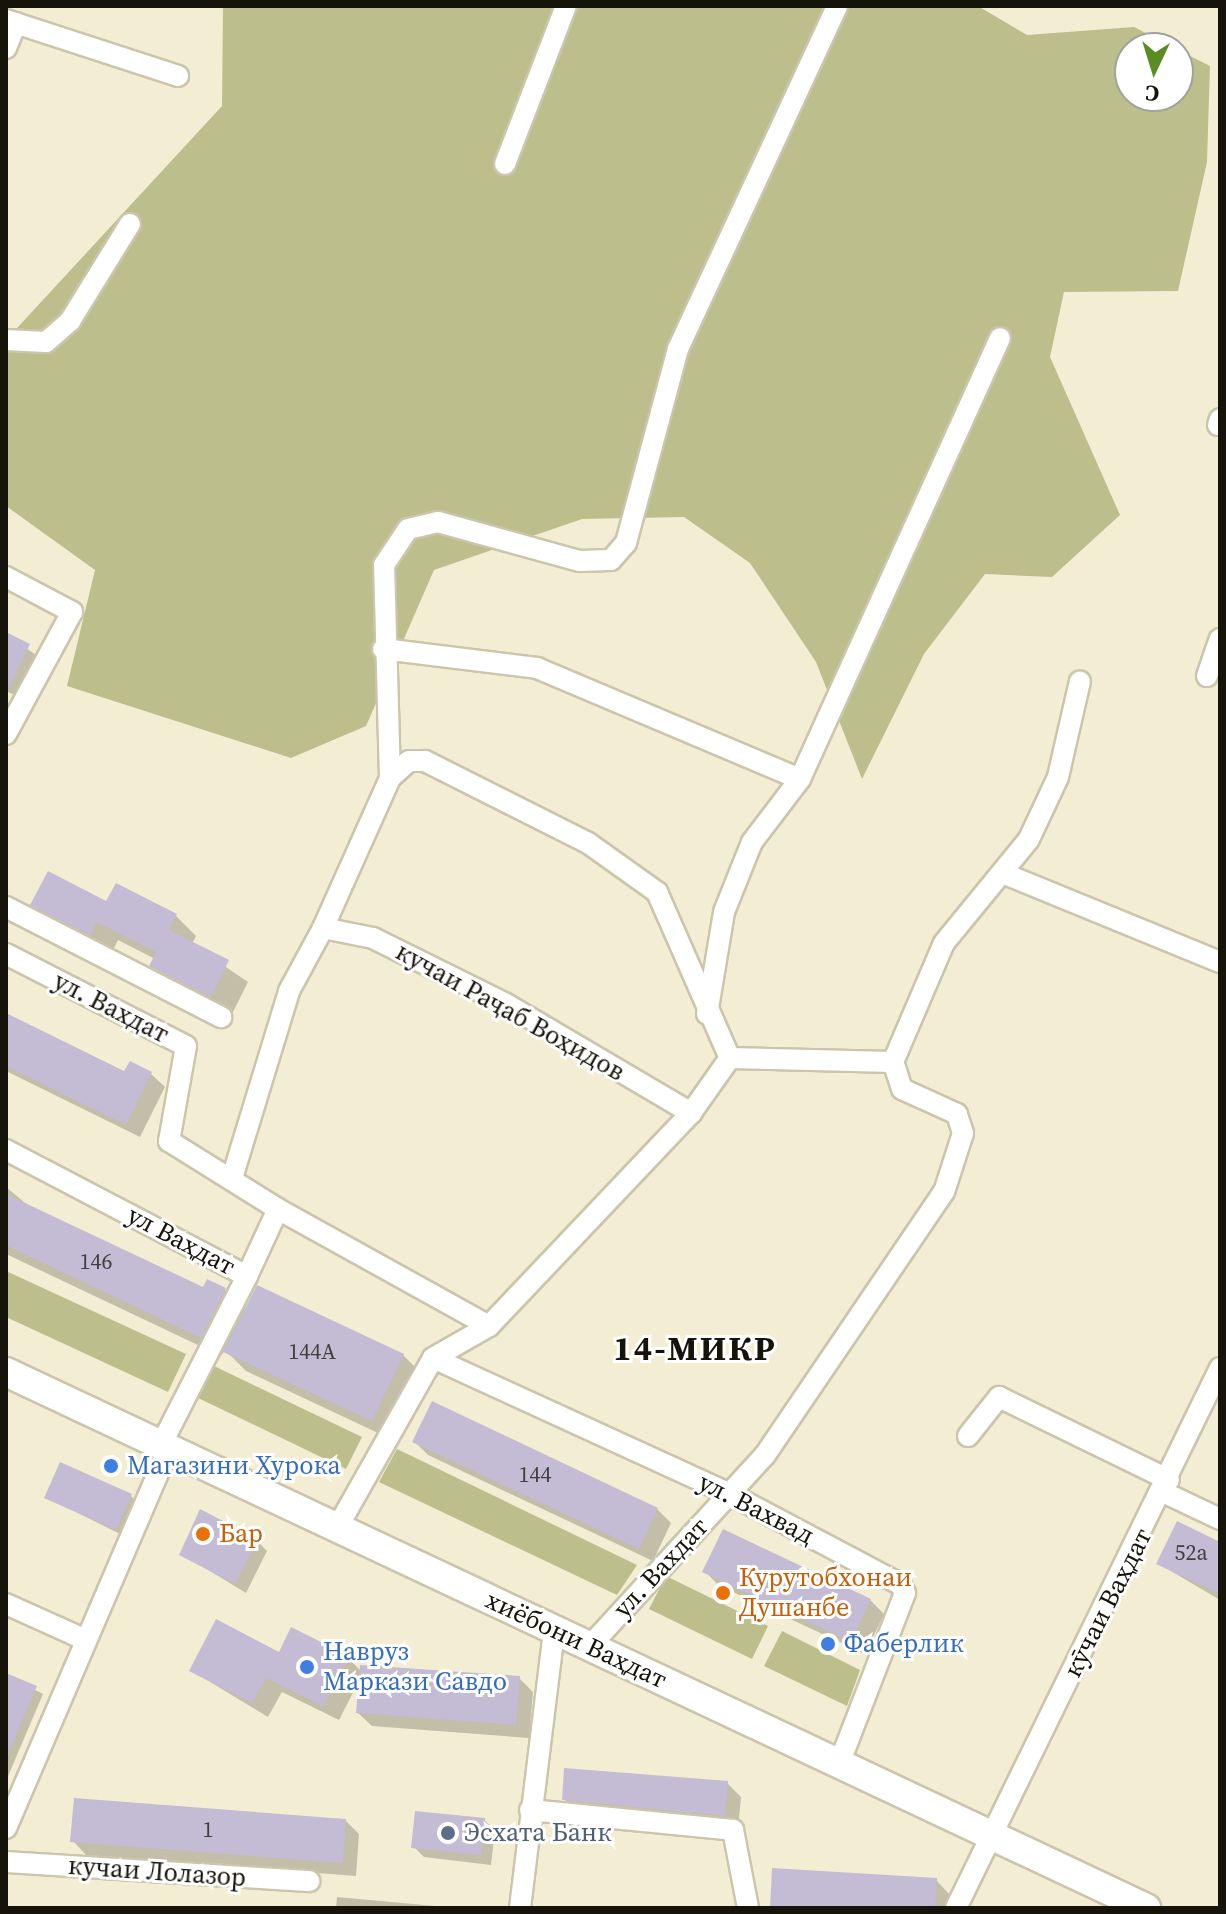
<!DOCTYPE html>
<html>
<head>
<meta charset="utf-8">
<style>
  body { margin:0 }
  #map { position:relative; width:1226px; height:1914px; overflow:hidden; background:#f3eed3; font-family:"Source Serif 4",serif }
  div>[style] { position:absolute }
  .green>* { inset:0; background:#bcbe8c }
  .shadow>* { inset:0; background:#0003 }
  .building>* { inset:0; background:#c4bbd4 }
  .roads { filter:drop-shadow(2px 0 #cac5ab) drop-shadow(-2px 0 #cac5ab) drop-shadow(0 2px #cac5ab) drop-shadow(0 -2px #cac5ab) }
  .minor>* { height:20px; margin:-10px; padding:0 10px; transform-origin:10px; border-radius:10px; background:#fff }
  .secondary>* { height:28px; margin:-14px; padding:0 14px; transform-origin:14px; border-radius:14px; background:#fff }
  .dots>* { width:22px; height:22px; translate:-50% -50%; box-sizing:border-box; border:4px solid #fff; border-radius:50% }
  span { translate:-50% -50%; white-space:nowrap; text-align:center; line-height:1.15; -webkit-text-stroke:6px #fff; paint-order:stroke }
  .number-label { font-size:22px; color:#423e3c }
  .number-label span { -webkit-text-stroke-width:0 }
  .street-label { font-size:26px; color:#16140a }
  .shop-label { font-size:26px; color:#366cbe }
  .left { translate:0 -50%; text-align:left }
  .food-label { font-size:26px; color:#c56008 }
  .service-label { font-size:26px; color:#4e5e75 }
  .district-label { font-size:34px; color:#16140a; font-weight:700; letter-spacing:2px }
  .frame { position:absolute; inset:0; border:8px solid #16140a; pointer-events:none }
  .north { position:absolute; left:1114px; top:32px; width:80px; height:80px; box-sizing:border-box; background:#fff; border:2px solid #a2a19d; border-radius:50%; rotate:184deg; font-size:22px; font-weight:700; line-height:32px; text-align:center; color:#16140a }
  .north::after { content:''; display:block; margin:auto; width:28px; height:36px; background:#5a8c23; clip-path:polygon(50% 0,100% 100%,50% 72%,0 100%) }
</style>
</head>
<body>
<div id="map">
  <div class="green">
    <div style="clip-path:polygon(223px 6px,978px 6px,1027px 35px,1134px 27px,1175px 48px,1130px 48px,1130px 96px,1178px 96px,1178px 50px,1210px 66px,1207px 162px,1178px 291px,1064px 292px,1050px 357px,1120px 515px,1052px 577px,985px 574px,924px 654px,862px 779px,816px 662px,750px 563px,684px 517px,582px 519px,434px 570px,366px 726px,291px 758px,67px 686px,95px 570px,6px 506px,6px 340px,222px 106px)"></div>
    <div style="clip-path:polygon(6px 1271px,186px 1354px,168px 1392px,6px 1317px)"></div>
    <div style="clip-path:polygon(214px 1366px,362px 1437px,346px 1469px,196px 1397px)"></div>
    <div style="clip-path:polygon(397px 1449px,637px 1565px,617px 1595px,379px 1482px)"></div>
    <div style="clip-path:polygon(666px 1576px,768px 1626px,752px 1659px,649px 1609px)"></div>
    <div style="clip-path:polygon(782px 1631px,860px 1670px,847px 1706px,764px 1666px)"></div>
  </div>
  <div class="shadow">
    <div style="clip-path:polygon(6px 634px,46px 662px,27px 701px,6px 691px)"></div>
    <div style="clip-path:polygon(33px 904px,176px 916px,196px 936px,192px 944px,248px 982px,231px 1016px,172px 985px,152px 965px,155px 959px,118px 940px,111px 954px,53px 925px)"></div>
    <div style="clip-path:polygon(6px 1015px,125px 1074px,130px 1063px,151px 1074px,165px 1087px,140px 1137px,6px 1071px)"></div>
    <div style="clip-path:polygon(6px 1187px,30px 1207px,204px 1290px,225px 1290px,246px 1311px,403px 1355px,423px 1375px,393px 1440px,246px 1371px,225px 1350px,221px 1356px,6px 1254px)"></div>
    <div style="clip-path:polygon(415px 1442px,657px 1509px,671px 1523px,653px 1561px,428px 1455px)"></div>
    <div style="clip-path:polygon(131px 1496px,137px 1502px,122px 1535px,46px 1497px)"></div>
    <div style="clip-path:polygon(257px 1541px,267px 1551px,246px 1593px,182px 1554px)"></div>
    <div style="clip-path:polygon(1220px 1544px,1220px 1600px,1159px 1564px)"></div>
    <div style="clip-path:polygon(705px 1571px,870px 1600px,884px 1614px,865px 1654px,718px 1585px)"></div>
    <div style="clip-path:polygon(280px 1654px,348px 1658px,361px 1671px,519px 1678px,533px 1692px,529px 1738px,372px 1726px,358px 1713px,361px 1677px,339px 1720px,282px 1692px,268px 1717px,192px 1671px)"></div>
    <div style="clip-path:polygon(6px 1675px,43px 1694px,6px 1781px)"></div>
    <div style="clip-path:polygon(727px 1783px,741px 1797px,738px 1829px,577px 1813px,564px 1799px)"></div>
    <div style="clip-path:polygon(484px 1820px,495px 1830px,491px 1865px,424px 1857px,414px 1847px)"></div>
    <div style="clip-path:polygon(346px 1821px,359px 1834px,356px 1876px,86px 1855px,73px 1841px)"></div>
    <div style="clip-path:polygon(936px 1880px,949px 1894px,949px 1908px,772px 1908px)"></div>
    <div style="clip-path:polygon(337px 1897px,446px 1907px,447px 1908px,336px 1908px)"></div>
  </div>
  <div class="building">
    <div style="clip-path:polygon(6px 632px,30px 644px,6px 694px)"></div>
    <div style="clip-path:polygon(48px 871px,106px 901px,116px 883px,177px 914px,169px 930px,229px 960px,211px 997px,149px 966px,156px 952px,97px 922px,90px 936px,30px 905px)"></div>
    <div style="clip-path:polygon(6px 1013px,124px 1071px,130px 1061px,152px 1072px,126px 1125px,6px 1066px)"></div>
    <div style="clip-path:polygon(6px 1194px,203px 1287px,207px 1279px,226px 1288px,201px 1338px,6px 1245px)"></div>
    <div style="clip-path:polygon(257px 1285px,404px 1354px,372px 1421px,223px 1352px)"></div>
    <div style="clip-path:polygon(432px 1401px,658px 1508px,639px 1549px,412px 1442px)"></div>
    <div style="clip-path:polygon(60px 1462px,132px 1494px,116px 1530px,44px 1498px)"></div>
    <div style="clip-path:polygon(200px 1509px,258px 1539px,235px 1584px,179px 1555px)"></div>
    <div style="clip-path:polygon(1177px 1521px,1220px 1542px,1220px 1594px,1156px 1564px)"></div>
    <div style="clip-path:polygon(723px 1529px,871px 1599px,851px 1642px,702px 1572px)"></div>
    <div style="clip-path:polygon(216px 1619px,279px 1652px,291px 1627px,349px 1656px,323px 1706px,266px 1678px,252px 1703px,189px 1671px)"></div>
    <div style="clip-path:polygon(360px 1665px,520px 1676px,516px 1725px,356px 1713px)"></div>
    <div style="clip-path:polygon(6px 1673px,37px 1686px,6px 1758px)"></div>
    <div style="clip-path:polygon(564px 1768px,728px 1781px,725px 1816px,562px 1800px)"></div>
    <div style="clip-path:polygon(74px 1798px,346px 1819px,343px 1863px,70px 1842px)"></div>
    <div style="clip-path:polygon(415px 1811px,485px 1818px,481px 1855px,411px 1848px)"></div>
    <div style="clip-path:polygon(772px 1868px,937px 1878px,935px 1908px,770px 1908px)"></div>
  </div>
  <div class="roads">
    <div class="minor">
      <div style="left:6px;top:20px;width:181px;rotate:18deg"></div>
      <div style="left:6px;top:48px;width:27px;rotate:-68deg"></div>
      <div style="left:505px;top:164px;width:169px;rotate:-68.9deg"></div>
      <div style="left:6px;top:340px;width:40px;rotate:2.9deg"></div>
      <div style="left:46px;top:342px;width:32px;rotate:-41deg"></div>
      <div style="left:70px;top:321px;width:114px;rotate:-58.3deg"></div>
      <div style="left:1218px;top:425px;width:6px;rotate:-72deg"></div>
      <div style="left:6px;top:577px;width:75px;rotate:27.9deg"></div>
      <div style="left:72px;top:612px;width:139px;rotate:118.4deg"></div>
      <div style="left:383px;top:649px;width:155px;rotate:7deg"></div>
      <div style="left:537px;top:668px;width:285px;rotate:22.9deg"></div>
      <div style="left:1207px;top:676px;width:39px;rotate:-71deg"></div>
      <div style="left:390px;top:778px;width:213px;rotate:-91.6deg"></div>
      <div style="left:384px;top:565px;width:43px;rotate:-56.3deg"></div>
      <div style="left:408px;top:529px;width:31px;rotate:-13deg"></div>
      <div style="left:438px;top:522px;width:147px;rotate:15.4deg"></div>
      <div style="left:580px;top:561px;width:31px;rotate:-2deg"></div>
      <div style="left:611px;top:560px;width:23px;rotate:-49deg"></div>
      <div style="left:626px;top:543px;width:201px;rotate:-75deg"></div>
      <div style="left:678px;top:349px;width:378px;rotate:-65.1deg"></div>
      <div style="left:1005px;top:874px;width:232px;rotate:22.3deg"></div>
      <div style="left:6px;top:907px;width:242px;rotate:27.1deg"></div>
      <div style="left:323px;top:928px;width:164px;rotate:-65.9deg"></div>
      <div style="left:390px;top:778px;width:25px;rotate:-42deg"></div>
      <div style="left:409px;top:761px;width:16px"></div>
      <div style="left:425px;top:761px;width:182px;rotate:26.7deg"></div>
      <div style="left:588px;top:843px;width:85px;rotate:35.4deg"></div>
      <div style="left:657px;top:892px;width:181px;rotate:66.3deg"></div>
      <div style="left:6px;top:954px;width:202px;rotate:27.1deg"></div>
      <div style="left:186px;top:1046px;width:97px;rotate:100.1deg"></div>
      <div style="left:169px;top:1141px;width:128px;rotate:32deg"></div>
      <div style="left:707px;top:1014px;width:103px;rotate:-80.5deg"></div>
      <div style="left:724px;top:912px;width:75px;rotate:-68.2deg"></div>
      <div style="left:752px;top:842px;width:79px;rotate:-52.7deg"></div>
      <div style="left:800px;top:779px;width:484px;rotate:-65.6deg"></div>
      <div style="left:6px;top:1150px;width:272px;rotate:27.6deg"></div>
      <div style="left:247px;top:1276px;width:74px;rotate:-65.2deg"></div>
      <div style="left:278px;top:1209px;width:241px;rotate:29deg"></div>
      <div style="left:232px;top:1178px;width:195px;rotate:-73deg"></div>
      <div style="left:289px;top:991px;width:72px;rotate:-61.6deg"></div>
      <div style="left:323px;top:928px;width:51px;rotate:11.3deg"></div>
      <div style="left:373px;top:938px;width:148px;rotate:26.4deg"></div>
      <div style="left:506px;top:1004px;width:215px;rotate:30.5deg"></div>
      <div style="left:433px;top:1358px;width:327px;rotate:24.6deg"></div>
      <div style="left:730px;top:1494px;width:192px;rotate:27.9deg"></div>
      <div style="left:900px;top:1584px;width:10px;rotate:61deg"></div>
      <div style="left:905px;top:1593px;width:183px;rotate:111.1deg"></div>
      <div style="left:968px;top:1436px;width:50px;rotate:-51.5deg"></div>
      <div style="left:999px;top:1397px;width:189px;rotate:26deg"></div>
      <div style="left:161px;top:1445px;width:190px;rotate:-63deg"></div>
      <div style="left:1163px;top:1492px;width:63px;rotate:25.3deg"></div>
      <div style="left:337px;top:1528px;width:195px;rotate:-60.5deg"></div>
      <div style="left:433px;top:1358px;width:64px;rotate:-29.7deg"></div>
      <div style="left:489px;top:1326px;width:294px;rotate:-46.5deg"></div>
      <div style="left:691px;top:1113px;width:67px;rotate:-54.7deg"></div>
      <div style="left:730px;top:1058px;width:163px;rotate:1.4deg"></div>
      <div style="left:6px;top:1604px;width:88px;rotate:24.2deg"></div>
      <div style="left:590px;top:1646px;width:259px;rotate:-47.5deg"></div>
      <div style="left:765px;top:1455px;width:318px;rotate:-55.8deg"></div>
      <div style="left:944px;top:1192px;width:62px;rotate:-72.1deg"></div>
      <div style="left:963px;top:1133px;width:20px;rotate:-108deg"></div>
      <div style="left:957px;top:1114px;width:60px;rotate:-155.6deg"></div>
      <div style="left:902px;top:1089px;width:28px;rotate:-108deg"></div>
      <div style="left:893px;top:1062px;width:129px;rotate:-66.8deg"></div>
      <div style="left:944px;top:943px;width:134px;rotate:-50.7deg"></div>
      <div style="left:1029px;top:839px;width:68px;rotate:-64.9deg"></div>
      <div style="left:1058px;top:777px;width:98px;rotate:-77.1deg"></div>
      <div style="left:530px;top:1810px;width:204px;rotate:5.6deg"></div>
      <div style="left:733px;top:1830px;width:79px;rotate:79.1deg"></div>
      <div style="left:6px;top:1828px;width:413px;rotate:-66.8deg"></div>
      <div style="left:6px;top:1862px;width:304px;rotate:3.6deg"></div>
      <div style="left:520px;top:1908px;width:280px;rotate:-83deg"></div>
      <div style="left:956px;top:1908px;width:601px;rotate:-63.95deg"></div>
    </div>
    <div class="secondary">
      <div style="left:6px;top:1372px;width:1260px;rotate:25.18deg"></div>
    </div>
  </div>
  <div class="dots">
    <div style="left:111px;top:1466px;background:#3f7fe0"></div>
    <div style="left:203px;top:1534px;background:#e8710a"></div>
    <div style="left:723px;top:1593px;background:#e8710a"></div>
    <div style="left:828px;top:1644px;background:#3f7fe0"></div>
    <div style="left:307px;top:1667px;background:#3f7fe0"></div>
    <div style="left:448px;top:1833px;background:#5c6f8a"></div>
  </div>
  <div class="number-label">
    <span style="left:96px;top:1262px">146</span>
    <span style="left:312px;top:1352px">144А</span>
    <span style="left:535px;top:1475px">144</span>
    <span style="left:1191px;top:1553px">52a</span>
    <span style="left:208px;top:1830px">1</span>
  </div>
  <div class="street-label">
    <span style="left:111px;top:1008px;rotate:27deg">ул. Вахдат</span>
    <span style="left:510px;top:1012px;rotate:29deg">кучаи Раҷаб Воҳидов</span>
    <span style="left:181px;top:1241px;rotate:28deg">ул Ваҳдат</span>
    <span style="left:756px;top:1509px;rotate:27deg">ул. Вахвад</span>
    <span style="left:661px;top:1568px;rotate:-47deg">ул. Вахдат</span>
    <span style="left:1108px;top:1603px;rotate:-63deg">кӯчаи Ваҳдат</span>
    <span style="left:576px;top:1640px;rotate:25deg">хиёбони Ваҳдат</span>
    <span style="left:157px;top:1872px;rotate:4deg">кучаи Лолазор</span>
  </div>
  <div class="shop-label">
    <span class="left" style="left:127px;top:1466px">Магазини Хурока</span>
    <span class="left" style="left:844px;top:1644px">Фаберлик</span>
    <span class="left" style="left:323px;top:1667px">Навруз<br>Маркази Савдо</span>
  </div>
  <div class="food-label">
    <span class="left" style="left:219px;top:1534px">Бар</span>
    <span class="left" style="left:739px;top:1593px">Курутобхонаи<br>Душанбе</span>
  </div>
  <div class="service-label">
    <span class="left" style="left:464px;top:1833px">Эсхата Банк</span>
  </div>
  <div class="district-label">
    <span style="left:695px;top:1349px">14-МИКР</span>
  </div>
  <div class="frame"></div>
  <div class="north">С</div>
</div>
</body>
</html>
